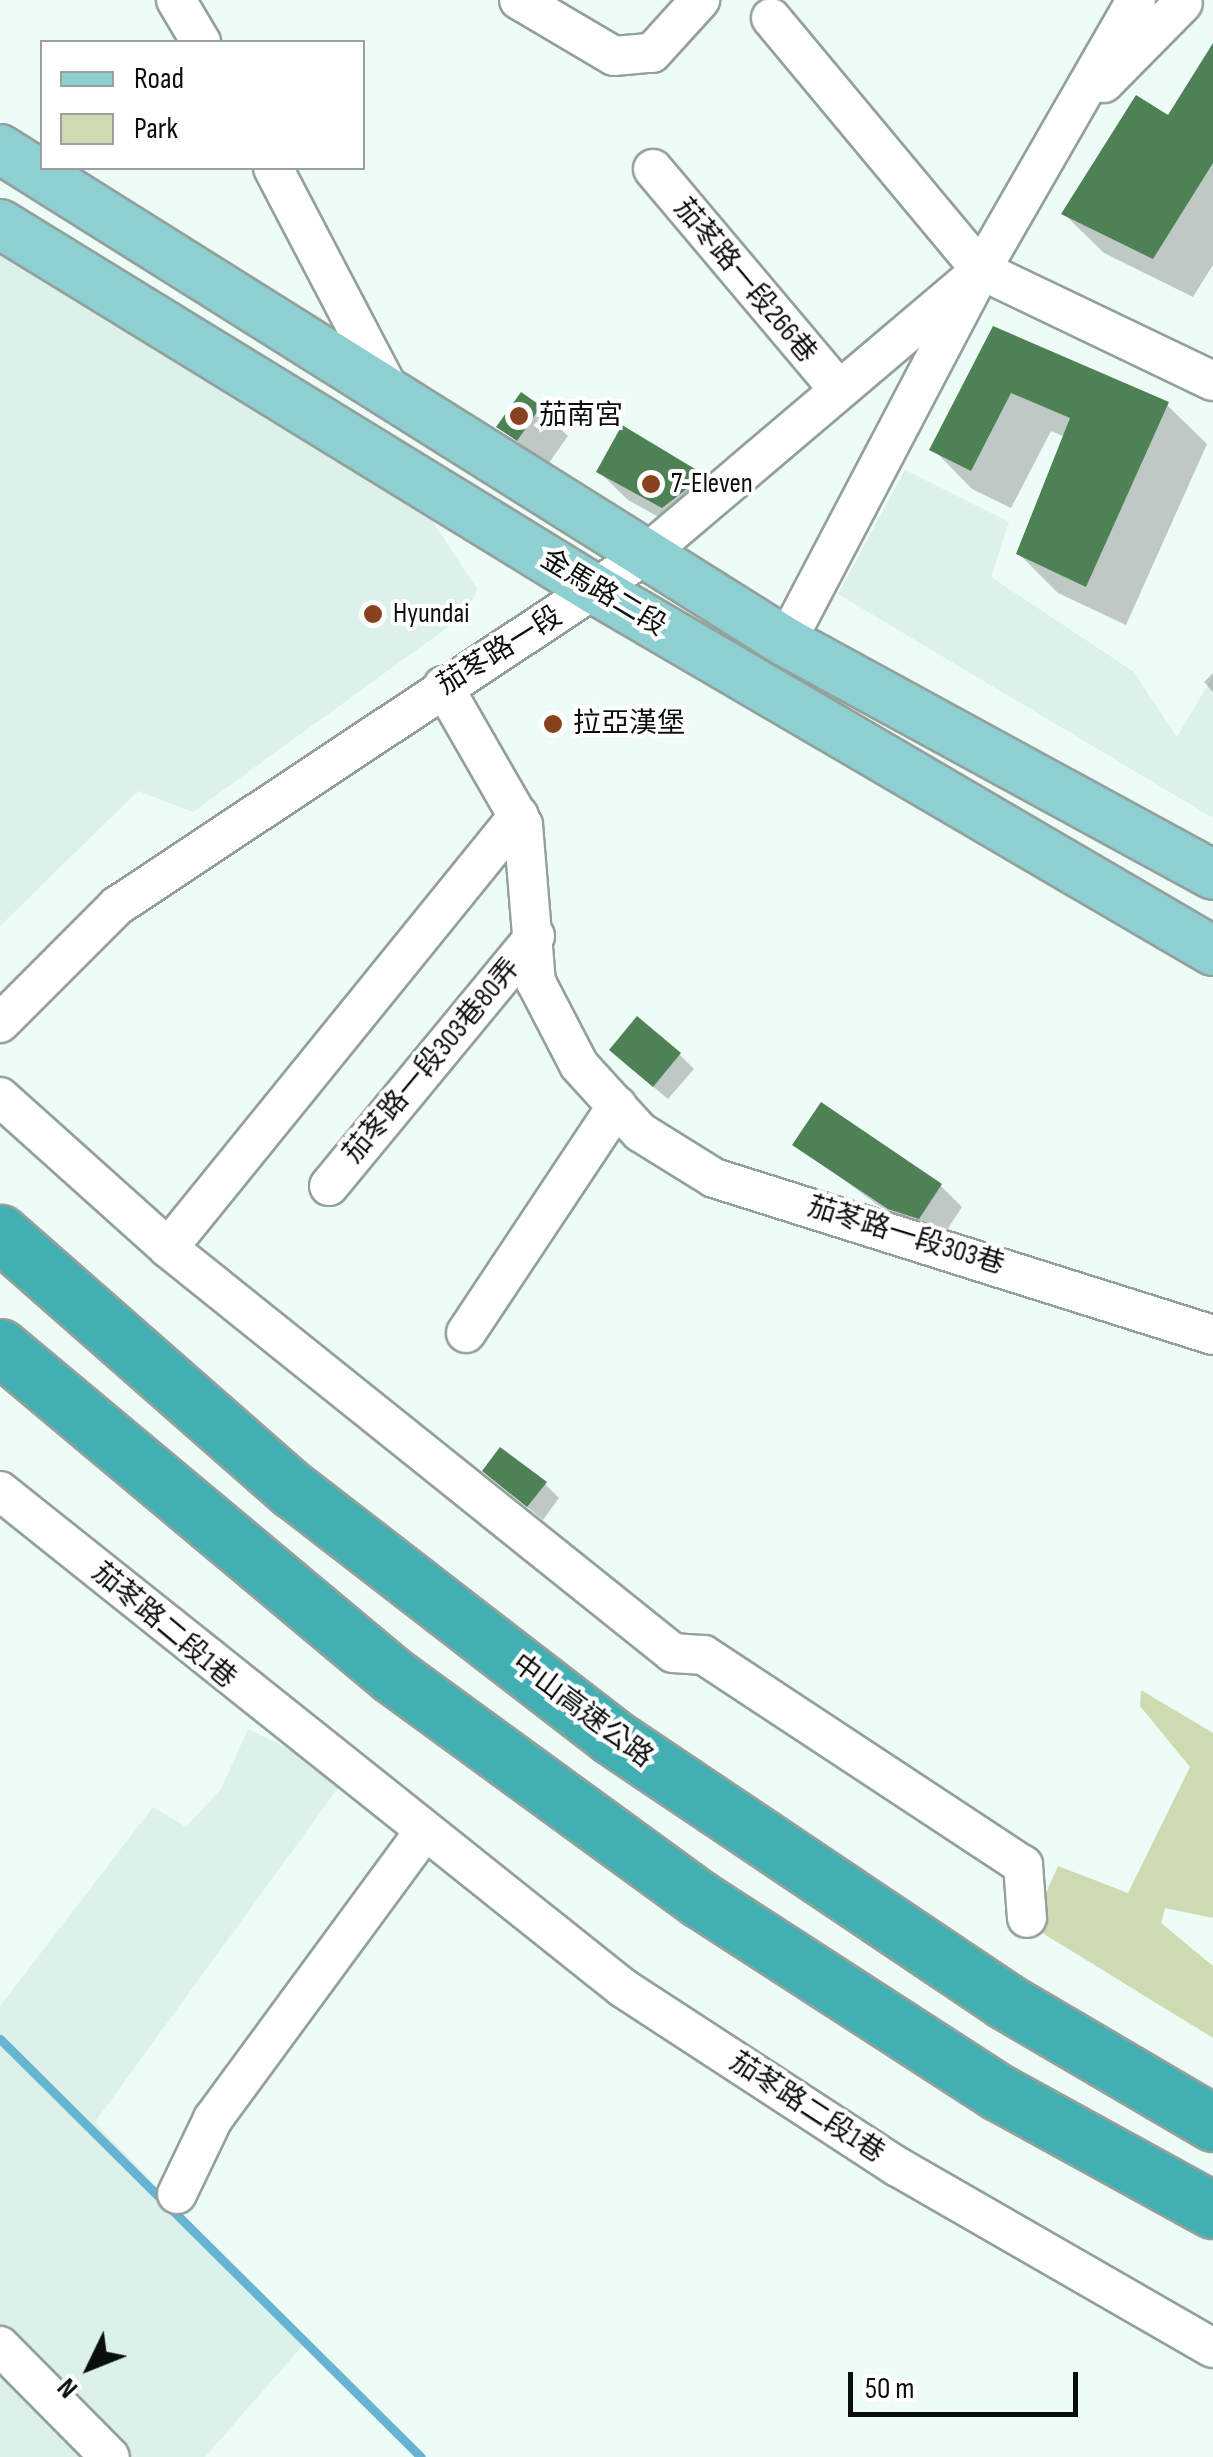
<!DOCTYPE html>
<html>
<head>
<meta charset="utf-8">
<style>
  body { margin:0 }
  #map { position:relative; width:1213px; height:2457px; overflow:hidden; background:#eefcf7; font-family:"Sofia Sans Condensed","Noto Sans TC",sans-serif }
  div>[style] { position:absolute }
  .built>* { inset:0; background:#dcf1ea }
  .green>* { inset:0; background:#cedab2 }
  .shadow>* { inset:0; background:#0003 }
  .stream>* { height:9px; margin:-4.5px; padding:0 4.5px; transform-origin:4.5px; border-radius:4.5px; background:#66b4d1 }
  .building>* { inset:0; background:#4e8154 }
  .roads { filter:drop-shadow(2px 0 #94a09c) drop-shadow(-2px 0 #94a09c) drop-shadow(0 2px #94a09c) drop-shadow(0 -2px #94a09c) }
  .minor>* { height:38px; margin:-19px; padding:0 19px; transform-origin:19px; border-radius:19px; background:#fff }
  .major>* { height:48px; margin:-24px; padding:0 24px; transform-origin:24px; border-radius:24px; background:#8ecfd1 }
  .highway>* { height:55px; margin:-27.5px; padding:0 27.5px; transform-origin:27.5px; border-radius:27.5px; background:#42afb2 }
  .dots>* { width:28px; height:28px; translate:-50% -50%; box-sizing:border-box; border:5px solid #fff; border-radius:50% }
  span { translate:-50% -50%; white-space:nowrap; text-align:center; line-height:1.15; -webkit-text-stroke:8px #fff; paint-order:stroke }
  .street-label { font-size:28px; color:#0a0f0d }
  .poi-label { font-size:28px; color:#0a0f0d }
  .left { translate:0 -50%; text-align:left }
  .legend { position:absolute; left:40px; top:40px; width:325px; height:130px; box-sizing:border-box; background:#fff; border:2px solid #9d9f9e; margin:0; padding:12px 18px; list-style:none; font-size:30px; color:#0a0f0d }
  .legend li { display:flex; align-items:center; gap:20px; height:50px }
  .legend b { width:50px; border:2px solid #9d9f9e }
  .north { position:absolute; left:40px; top:2317px; width:100px; height:100px; -webkit-text-stroke:8px #fff; paint-order:stroke; rotate:227deg; font-size:28px; font-weight:700; line-height:40px; text-align:center; color:#0a0f0d }
  .north::after { content:''; display:block; margin:auto; width:35px; height:45px; background:#0a0f0d; clip-path:polygon(50% 0,100% 100%,50% 72%,0 100%) }
  .scale { position:absolute; left:848px; top:2372px; width:230px; height:45px; box-sizing:border-box; border:5px solid #0a0f0d; border-top:0; padding-left:12px; font-size:30px; line-height:35px; white-space:nowrap; color:#0a0f0d; -webkit-text-stroke:8px #fff; paint-order:stroke }
</style>
</head>
<body>
<div id="map">
  <div class="built">
    <div style="clip-path:polygon(0 251px,429px 516px,477px 589px,466px 614px,193px 812px,138px 791px,0 926px)"></div>
    <div style="clip-path:polygon(905px 470px,1009px 522px,991px 577px,1134px 672px,1177px 737px,1213px 676px,1213px 818px,838px 594px)"></div>
    <div style="clip-path:polygon(248px 1729px,346px 1777px,95px 2122px,305px 2343px,205px 2457px,0 2457px,0 2006px,153px 1807px,186px 1827px,221px 1789px)"></div>
  </div>
  <div class="green">
    <div style="clip-path:polygon(1141px 1690px,1213px 1733px,1213px 1918px,1165px 1908px,1161px 1923px,1213px 1966px,1213px 2038px,1031px 1926px,1058px 1866px,1128px 1893px,1190px 1767px,1140px 1706px)"></div>
  </div>
  <div class="shadow">
    <div style="clip-path:polygon(1213px 48px,1213px 265px,1193px 297px,1104px 253px,1064px 214px,1169px 118px)"></div>
    <div style="clip-path:polygon(994px 329px,1167px 405px,1207px 444px,1126px 625px,1058px 593px,1019px 554px,1065px 437px,1051px 431px,1011px 508px,972px 489px,933px 449px)"></div>
    <div style="clip-path:polygon(539px 408px,568px 436px,546px 467px,500px 426px)"></div>
    <div style="clip-path:polygon(623px 429px,704px 477px,731px 504px,691px 535px,628px 500px,599px 472px)"></div>
    <div style="clip-path:polygon(1213px 673px,1213px 692px,1204px 682px)"></div>
    <div style="clip-path:polygon(679px 1054px,694px 1069px,668px 1099px,626px 1064px)"></div>
    <div style="clip-path:polygon(796px 1145px,941px 1186px,962px 1207px,941px 1239px,912px 1230px)"></div>
    <div style="clip-path:polygon(545px 1484px,559px 1498px,543px 1520px,500px 1485px)"></div>
  </div>
  <div class="stream">
    <div style="left:0;top:2039px;width:593px;rotate:44.8deg"></div>
  </div>
  <div class="building">
    <div style="clip-path:polygon(1213px 43px,1213px 163px,1153px 259px,1061px 214px,1136px 95px,1168px 115px)"></div>
    <div style="clip-path:polygon(993px 326px,1169px 402px,1086px 587px,1016px 554px,1070px 418px,1011px 393px,971px 471px,929px 450px)"></div>
    <div style="clip-path:polygon(521px 392px,541px 406px,517px 441px,496px 427px)"></div>
    <div style="clip-path:polygon(622px 425px,705px 475px,662px 508px,596px 472px)"></div>
    <div style="clip-path:polygon(637px 1016px,681px 1053px,653px 1087px,609px 1050px)"></div>
    <div style="clip-path:polygon(821px 1102px,942px 1184px,919px 1219px,888px 1209px,792px 1145px)"></div>
    <div style="clip-path:polygon(500px 1447px,547px 1482px,527px 1507px,482px 1471px)"></div>
  </div>
  <div class="roads">
    <div class="minor">
      <div style="left:176px;top:0;width:49px;rotate:59.2deg"></div>
      <div style="left:519px;top:0;width:110px;rotate:30.5deg"></div>
      <div style="left:614px;top:56px;width:38px;rotate:-5deg"></div>
      <div style="left:652px;top:53px;width:72px;rotate:-47.8deg"></div>
      <div style="left:771px;top:18px;width:328px;rotate:50.2deg"></div>
      <div style="left:981px;top:270px;width:257px;rotate:25.6deg"></div>
      <div style="left:1104px;top:83px;width:112px;rotate:-45.4deg"></div>
      <div style="left:273px;top:168px;width:259px;rotate:62.4deg"></div>
      <div style="left:653px;top:169px;width:289px;rotate:49.9deg"></div>
      <div style="left:786px;top:642px;width:402px;rotate:-62.3deg"></div>
      <div style="left:443px;top:686px;width:160px;rotate:60.1deg"></div>
      <div style="left:523px;top:825px;width:158px;rotate:85.3deg"></div>
      <div style="left:536px;top:982px;width:93px;rotate:62.6deg"></div>
      <div style="left:579px;top:1065px;width:91px;rotate:47.7deg"></div>
      <div style="left:640px;top:1132px;width:87px;rotate:31.9deg"></div>
      <div style="left:714px;top:1178px;width:523px;rotate:17.47deg"></div>
      <div style="left:0;top:1023px;width:165px;rotate:-45deg"></div>
      <div style="left:117px;top:906px;width:633px;rotate:-33.59deg"></div>
      <div style="left:644px;top:556px;width:442px;rotate:-40.3deg"></div>
      <div style="left:981px;top:270px;width:311px;rotate:-60.1deg"></div>
      <div style="left:0;top:1097px;width:226px;rotate:41.9deg"></div>
      <div style="left:168px;top:1248px;width:647px;rotate:38.73deg"></div>
      <div style="left:673px;top:1653px;width:31px;rotate:4deg"></div>
      <div style="left:704px;top:1655px;width:382px;rotate:33.4deg"></div>
      <div style="left:1023px;top:1865px;width:53px;rotate:85.7deg"></div>
      <div style="left:329px;top:1186px;width:324px;rotate:-50.5deg"></div>
      <div style="left:168px;top:1248px;width:557px;rotate:-50.97deg"></div>
      <div style="left:466px;top:1333px;width:273px;rotate:-56.4deg"></div>
      <div style="left:0;top:1491px;width:797px;rotate:38.58deg"></div>
      <div style="left:623px;top:1988px;width:328px;rotate:33.1deg"></div>
      <div style="left:898px;top:2167px;width:363px;rotate:29.9deg"></div>
      <div style="left:177px;top:2194px;width:83px;rotate:-64.4deg"></div>
      <div style="left:213px;top:2119px;width:353px;rotate:-53.7deg"></div>
      <div style="left:0;top:2346px;width:156px;rotate:45.3deg"></div>
    </div>
    <div class="major">
      <div style="left:0;top:149px;width:928px;rotate:32.1deg"></div>
      <div style="left:786px;top:642px;width:486px;rotate:28.6deg"></div>
      <div style="left:0;top:224px;width:699px;rotate:31.55deg"></div>
      <div style="left:596px;top:590px;width:715px;rotate:30.33deg"></div>
    </div>
    <div class="highway">
      <div style="left:0;top:1233px;width:390px;rotate:41.3deg"></div>
      <div style="left:293px;top:1490px;width:402px;rotate:37.7deg"></div>
      <div style="left:611px;top:1736px;width:475px;rotate:33.9deg"></div>
      <div style="left:1005px;top:2001px;width:241px;rotate:30.4deg"></div>
      <div style="left:0;top:1347px;width:511px;rotate:39.92deg"></div>
      <div style="left:392px;top:1675px;width:382px;rotate:36.1deg"></div>
      <div style="left:701px;top:1900px;width:354px;rotate:32.9deg"></div>
      <div style="left:998px;top:2092px;width:245px;rotate:28.8deg"></div>
    </div>
  </div>
  <div class="dots">
    <div style="left:519px;top:416px;background:#89421f"></div>
    <div style="left:651px;top:484px;background:#89421f"></div>
    <div style="left:373px;top:614px;background:#89421f"></div>
    <div style="left:553px;top:724px;background:#89421f"></div>
  </div>
  <div class="street-label">
    <span style="left:745px;top:281px;rotate:50deg">茄苳路一段266巷</span>
    <span style="left:603px;top:593px;rotate:31deg">金馬路二段</span>
    <span style="left:500px;top:651px;rotate:-32deg">茄苳路一段</span>
    <span style="left:432px;top:1061px;rotate:-50deg">茄苳路一段303巷80弄</span>
    <span style="left:906px;top:1236px;rotate:17deg">茄苳路一段303巷</span>
    <span style="left:164px;top:1626px;rotate:40deg">茄苳路二段1巷</span>
    <span style="left:582px;top:1711px;rotate:37deg">中山高速公路</span>
    <span style="left:807px;top:2108px;rotate:33deg">茄苳路二段1巷</span>
  </div>
  <div class="poi-label">
    <span class="left" style="left:539px;top:416px">茄南宮</span>
    <span class="left" style="left:671px;top:484px">7-Eleven</span>
    <span class="left" style="left:393px;top:614px">Hyundai</span>
    <span class="left" style="left:573px;top:724px">拉亞漢堡</span>
  </div>
  <ul class="legend">
  <li><b style="height:12px;background:#8ecfd1"></b>Road</li>
  <li><b style="height:28px;background:#cedab2"></b>Park</li>
  </ul>
  <div class="north">N</div>
  <div class="scale">50 m</div>
</div>
</body>
</html>
